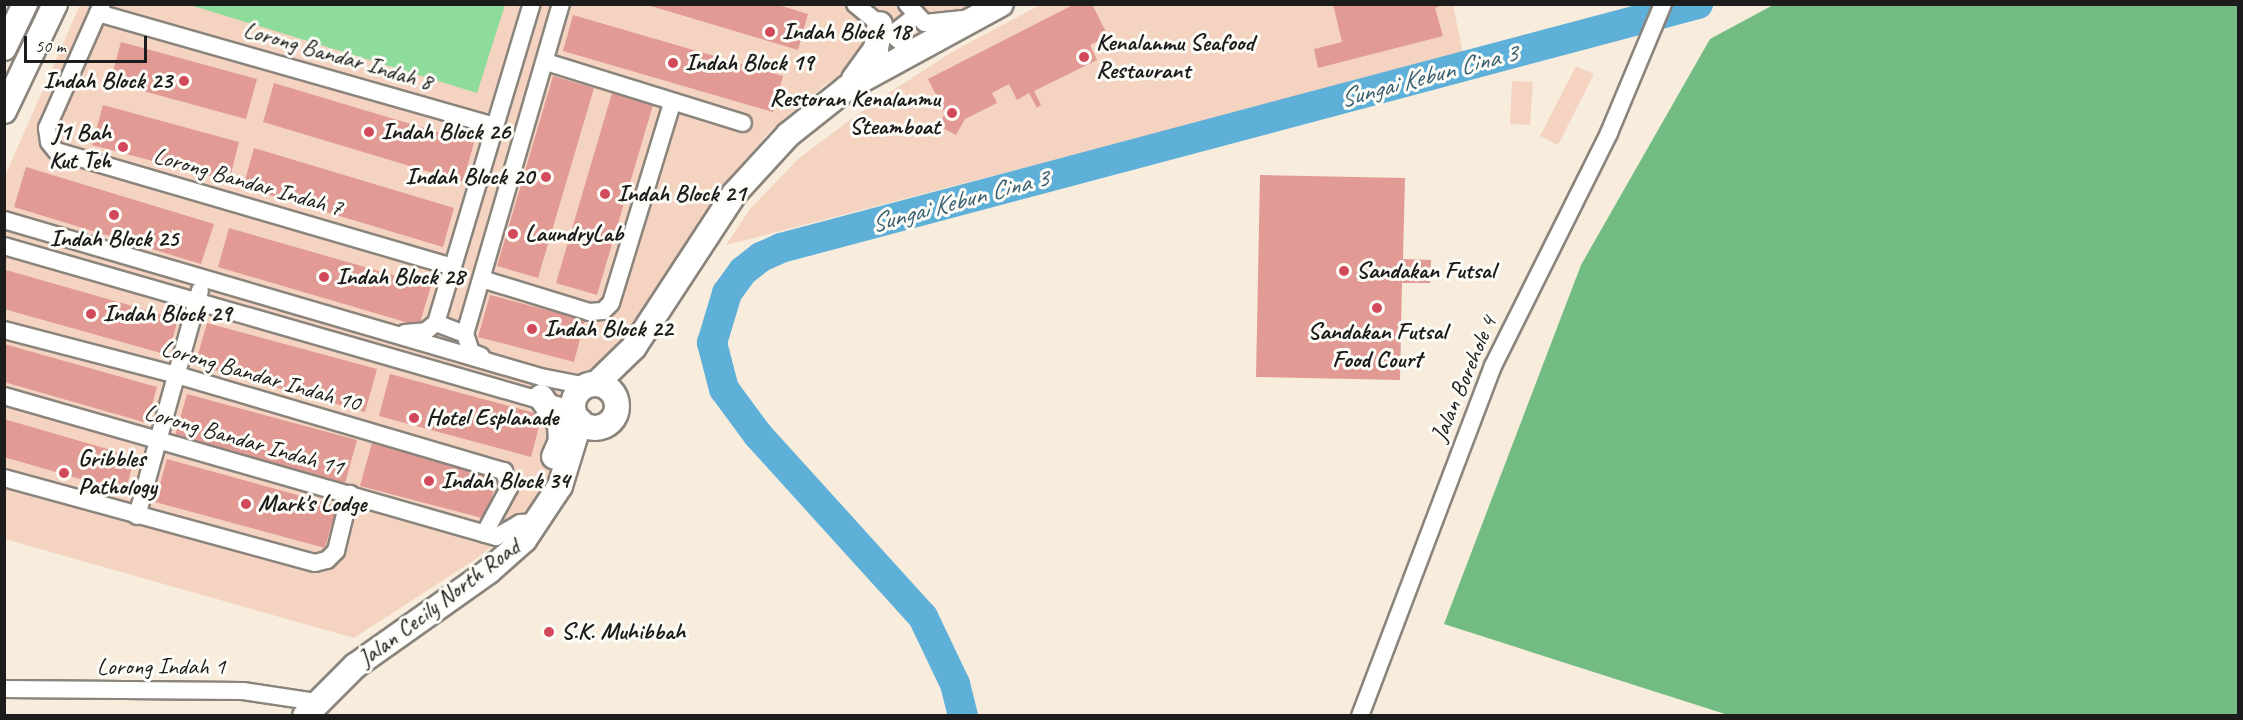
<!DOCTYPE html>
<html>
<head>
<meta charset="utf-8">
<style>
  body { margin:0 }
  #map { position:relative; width:2243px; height:720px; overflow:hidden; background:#f8eddd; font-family:Caveat,sans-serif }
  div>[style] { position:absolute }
  .built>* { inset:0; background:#f4d3c1 }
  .green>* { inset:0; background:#8edc9b }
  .forest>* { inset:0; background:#72bc83 }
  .river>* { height:30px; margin:-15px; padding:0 15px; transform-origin:15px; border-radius:15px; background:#5eb0d9 }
  .building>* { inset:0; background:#e19b94 }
  .roads { filter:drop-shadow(2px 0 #8a847c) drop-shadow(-2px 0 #8a847c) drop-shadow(0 2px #8a847c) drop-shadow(0 -2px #8a847c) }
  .street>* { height:16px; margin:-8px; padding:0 8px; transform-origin:8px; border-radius:8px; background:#fff }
  .secondary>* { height:24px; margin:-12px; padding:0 12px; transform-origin:12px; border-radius:12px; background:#fff }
  .secondary>.ring { margin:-12px; padding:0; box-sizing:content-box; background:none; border:24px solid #fff; border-radius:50% }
  .dots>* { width:16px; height:16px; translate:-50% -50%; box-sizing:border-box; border:3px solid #fdfcf7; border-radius:50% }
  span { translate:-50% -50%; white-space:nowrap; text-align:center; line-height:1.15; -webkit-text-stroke:6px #fdfcf7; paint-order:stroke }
  .poi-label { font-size:24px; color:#1c1c1c; font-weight:700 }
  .left { translate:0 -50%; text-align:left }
  .right { translate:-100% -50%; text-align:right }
  .street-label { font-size:24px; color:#1c1c1c }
  .water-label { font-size:26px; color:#3a5f71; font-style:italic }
  .frame { position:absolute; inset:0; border:6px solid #1c1c1c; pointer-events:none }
  .scale { position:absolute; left:24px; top:36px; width:123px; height:27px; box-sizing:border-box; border:3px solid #1c1c1c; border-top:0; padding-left:8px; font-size:18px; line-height:21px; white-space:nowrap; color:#1c1c1c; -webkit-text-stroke:4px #fdfcf7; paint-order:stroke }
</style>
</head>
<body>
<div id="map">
  <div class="built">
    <div style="clip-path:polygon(80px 5px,984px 5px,826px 84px,770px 131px,738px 169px,569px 426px,550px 477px,514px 529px,476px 559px,354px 638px,5px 539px,5px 176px)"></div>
    <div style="clip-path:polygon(1040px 5px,1453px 5px,1463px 54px,726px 245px,750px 209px,798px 159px,873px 103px,952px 52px)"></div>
    <div style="clip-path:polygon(1576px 66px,1594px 74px,1558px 145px,1540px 136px)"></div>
    <div style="clip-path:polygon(1512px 81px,1533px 82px,1530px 125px,1510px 124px)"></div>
  </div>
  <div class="green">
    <div style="clip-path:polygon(190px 5px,505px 5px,477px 93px)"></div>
  </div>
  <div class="forest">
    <div style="clip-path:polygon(1775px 4px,2238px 5px,2238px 715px,1728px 715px,1444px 624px,1581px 265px,1710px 39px)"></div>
  </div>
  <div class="river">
    <div style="left:963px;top:716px;width:33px;rotate:-104deg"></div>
    <div style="left:955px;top:684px;width:74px;rotate:-115.5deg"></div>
    <div style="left:923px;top:617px;width:246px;rotate:-132.2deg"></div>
    <div style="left:758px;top:435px;width:57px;rotate:-126.5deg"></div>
    <div style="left:724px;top:389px;width:48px;rotate:-104.6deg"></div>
    <div style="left:712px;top:343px;width:52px;rotate:-73.3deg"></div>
    <div style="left:727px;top:293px;width:27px;rotate:-54deg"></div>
    <div style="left:743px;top:271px;width:23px;rotate:-38deg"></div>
    <div style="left:761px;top:257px;width:22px;rotate:-24deg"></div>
    <div style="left:781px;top:248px;width:949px;rotate:-14.9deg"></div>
  </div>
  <div class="building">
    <div style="clip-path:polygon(644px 4px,775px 4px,808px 14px,798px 50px)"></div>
    <div style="clip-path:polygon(1075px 4px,1092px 4px,1108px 36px,1090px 45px,1097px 60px,1034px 91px,1041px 105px,1037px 108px,1029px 93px,1017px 100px,1009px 84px,992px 93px,997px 103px,965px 119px,956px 135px,939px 126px,945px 113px,928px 79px)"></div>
    <div style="clip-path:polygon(1333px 4px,1445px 4px,1435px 8px,1443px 36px,1318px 68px,1314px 49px,1342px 42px)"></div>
    <div style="clip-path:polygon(573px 15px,783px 76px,773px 112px,563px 51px)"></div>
    <div style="clip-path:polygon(121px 42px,257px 79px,246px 119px,110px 82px)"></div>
    <div style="clip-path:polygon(553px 76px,594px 88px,538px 278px,497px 266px)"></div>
    <div style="clip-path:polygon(274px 83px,474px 143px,463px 182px,263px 122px)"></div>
    <div style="clip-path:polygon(612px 93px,653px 105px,597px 295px,556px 283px)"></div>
    <div style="clip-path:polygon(103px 105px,239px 142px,229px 181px,92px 145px)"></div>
    <div style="clip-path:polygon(254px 148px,454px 208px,443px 247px,243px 187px)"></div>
    <div style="clip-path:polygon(26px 167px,214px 224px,201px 264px,14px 207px)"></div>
    <div style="clip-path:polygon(1260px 175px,1405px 178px,1403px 259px,1431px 260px,1430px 283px,1402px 283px,1400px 380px,1256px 377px)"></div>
    <div style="clip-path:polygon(229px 228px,431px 286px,419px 326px,218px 267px)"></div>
    <div style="clip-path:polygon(6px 270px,178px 319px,168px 355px,4px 309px)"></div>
    <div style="clip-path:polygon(490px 295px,585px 320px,574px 362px,478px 337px)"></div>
    <div style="clip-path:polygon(207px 323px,377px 369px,365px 412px,195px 365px)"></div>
    <div style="clip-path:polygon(4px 344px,157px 387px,147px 423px,4px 382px)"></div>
    <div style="clip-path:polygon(390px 374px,542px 415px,531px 457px,379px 416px)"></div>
    <div style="clip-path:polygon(187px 394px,357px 440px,345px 483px,175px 436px)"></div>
    <div style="clip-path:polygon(4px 419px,135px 457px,125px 492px,4px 457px)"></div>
    <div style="clip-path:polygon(372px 443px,497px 477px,486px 519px,360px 486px)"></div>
    <div style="clip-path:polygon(167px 459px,337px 506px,325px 548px,155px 502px)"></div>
  </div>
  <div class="roads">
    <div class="street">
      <div style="left:102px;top:4px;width:136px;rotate:113.9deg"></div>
      <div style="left:47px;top:128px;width:14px;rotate:82deg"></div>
      <div style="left:49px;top:142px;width:11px;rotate:52deg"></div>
      <div style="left:56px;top:151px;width:413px;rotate:16.3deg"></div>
      <div style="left:855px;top:4px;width:75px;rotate:39.6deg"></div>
      <div style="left:907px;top:4px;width:26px;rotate:47deg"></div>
      <div style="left:925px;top:23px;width:38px;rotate:-6deg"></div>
      <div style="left:98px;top:13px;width:413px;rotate:15.9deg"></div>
      <div style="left:891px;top:35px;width:31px;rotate:-38deg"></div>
      <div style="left:546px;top:62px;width:206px;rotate:17.2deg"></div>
      <div style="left:4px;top:220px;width:559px;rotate:16.3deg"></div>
      <div style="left:541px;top:377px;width:47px;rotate:11.1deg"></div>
      <div style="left:4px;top:246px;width:593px;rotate:16.05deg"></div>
      <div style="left:482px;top:279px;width:112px;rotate:17.1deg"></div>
      <div style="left:589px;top:312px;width:14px;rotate:-4deg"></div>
      <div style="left:603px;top:311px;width:11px;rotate:-45deg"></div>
      <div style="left:611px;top:303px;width:209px;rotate:-73deg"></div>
      <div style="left:436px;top:323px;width:31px;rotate:21deg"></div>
      <div style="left:4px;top:330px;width:179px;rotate:14.6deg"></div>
      <div style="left:177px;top:375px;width:341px;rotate:16.4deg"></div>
      <div style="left:504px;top:471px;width:18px;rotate:74deg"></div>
      <div style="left:509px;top:488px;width:52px;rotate:118.5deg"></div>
      <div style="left:405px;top:333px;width:21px;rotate:-5deg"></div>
      <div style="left:426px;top:331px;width:13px;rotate:-39deg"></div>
      <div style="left:436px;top:323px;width:333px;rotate:-73.3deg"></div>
      <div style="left:481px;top:356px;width:11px;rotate:-158deg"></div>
      <div style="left:471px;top:352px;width:19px;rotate:-108deg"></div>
      <div style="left:465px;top:334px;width:344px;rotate:-73.8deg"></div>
      <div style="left:4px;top:396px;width:512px;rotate:15.99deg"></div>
      <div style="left:496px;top:537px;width:28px;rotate:-30deg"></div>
      <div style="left:520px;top:523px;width:17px;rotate:-3deg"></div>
      <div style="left:4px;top:478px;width:322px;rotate:15.3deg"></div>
      <div style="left:315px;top:563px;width:12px;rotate:-14deg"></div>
      <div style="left:327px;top:560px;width:13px;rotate:-45deg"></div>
      <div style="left:336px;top:551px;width:59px;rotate:-76.2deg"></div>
      <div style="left:137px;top:516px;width:234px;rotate:-74.4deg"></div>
      <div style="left:4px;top:689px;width:239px;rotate:0.5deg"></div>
      <div style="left:243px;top:691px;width:75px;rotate:8.5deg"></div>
      <div style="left:1360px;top:716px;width:374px;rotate:-69.2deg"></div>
      <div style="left:1493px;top:366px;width:260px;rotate:-63.5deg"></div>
      <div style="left:1609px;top:133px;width:140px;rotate:-67.3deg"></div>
    </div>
    <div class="secondary">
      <div style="left:4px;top:48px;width:49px;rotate:-64.5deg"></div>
      <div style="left:854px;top:79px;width:37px;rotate:-54deg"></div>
      <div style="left:876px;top:49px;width:25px;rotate:-81deg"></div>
      <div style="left:4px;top:111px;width:119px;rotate:-64.5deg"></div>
      <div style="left:596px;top:384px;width:53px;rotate:-44.2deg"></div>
      <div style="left:634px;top:347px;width:183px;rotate:-56.8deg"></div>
      <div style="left:734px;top:194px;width:80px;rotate:-47.5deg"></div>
      <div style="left:788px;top:135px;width:75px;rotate:-38.5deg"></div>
      <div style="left:847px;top:88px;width:175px;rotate:-28.6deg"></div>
      <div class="ring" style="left:573px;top:384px;width:20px;height:20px"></div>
      <div style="left:541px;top:397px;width:33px;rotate:55deg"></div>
      <div style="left:560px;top:424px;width:17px;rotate:87deg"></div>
      <div style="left:561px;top:441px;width:17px;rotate:114deg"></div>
      <div style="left:305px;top:716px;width:71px;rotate:-45deg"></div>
      <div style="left:355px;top:666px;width:164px;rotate:-35.3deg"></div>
      <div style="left:489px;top:571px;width:47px;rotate:-41.5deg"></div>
      <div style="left:524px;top:540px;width:65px;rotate:-56.3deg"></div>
      <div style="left:560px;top:486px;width:68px;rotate:-72.9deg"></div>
    </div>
  </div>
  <div class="dots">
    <div style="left:770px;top:32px;background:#d1495b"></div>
    <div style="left:1084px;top:57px;background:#d1495b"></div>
    <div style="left:673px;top:63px;background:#d1495b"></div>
    <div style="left:184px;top:81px;background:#d1495b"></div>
    <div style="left:952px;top:113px;background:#d1495b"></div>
    <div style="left:369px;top:132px;background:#d1495b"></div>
    <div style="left:123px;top:147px;background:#d1495b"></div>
    <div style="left:546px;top:177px;background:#d1495b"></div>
    <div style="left:605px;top:194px;background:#d1495b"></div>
    <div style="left:114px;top:215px;background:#d1495b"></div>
    <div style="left:513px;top:234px;background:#d1495b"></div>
    <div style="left:1344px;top:271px;background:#d1495b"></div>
    <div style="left:324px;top:277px;background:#d1495b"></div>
    <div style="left:1377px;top:308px;background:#d1495b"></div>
    <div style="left:91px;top:314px;background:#d1495b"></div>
    <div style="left:532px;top:329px;background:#d1495b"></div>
    <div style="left:414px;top:418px;background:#d1495b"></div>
    <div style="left:64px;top:473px;background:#d1495b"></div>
    <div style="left:429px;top:481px;background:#d1495b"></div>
    <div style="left:246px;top:504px;background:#d1495b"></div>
    <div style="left:549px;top:632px;background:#d1495b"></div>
  </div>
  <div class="poi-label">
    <span class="left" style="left:782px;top:32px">Indah Block 18</span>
    <span class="left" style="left:1096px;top:57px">Kenalanmu Seafood<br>Restaurant</span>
    <span class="left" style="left:685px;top:63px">Indah Block 19</span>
    <span class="right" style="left:172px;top:81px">Indah Block 23</span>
    <span class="right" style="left:940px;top:113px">Restoran Kenalanmu<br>Steamboat</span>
    <span class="left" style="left:381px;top:132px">Indah Block 26</span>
    <span class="right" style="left:111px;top:147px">J1 Bah<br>Kut Teh</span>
    <span class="right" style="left:534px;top:177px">Indah Block 20</span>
    <span class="left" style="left:617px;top:194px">Indah Block 21</span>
    <span class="left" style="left:525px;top:234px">LaundryLab</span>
    <span style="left:114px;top:239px">Indah Block 25</span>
    <span class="left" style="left:1356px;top:271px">Sandakan Futsal</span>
    <span class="left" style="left:336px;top:277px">Indah Block 28</span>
    <span class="left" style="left:103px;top:314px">Indah Block 29</span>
    <span class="left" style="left:544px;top:329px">Indah Block 22</span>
    <span style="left:1377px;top:346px">Sandakan Futsal<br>Food Court</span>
    <span class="left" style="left:426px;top:418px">Hotel Esplanade</span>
    <span class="left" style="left:78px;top:473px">Gribbles<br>Pathology</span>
    <span class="left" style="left:441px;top:481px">Indah Block 34</span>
    <span class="left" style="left:258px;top:504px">Mark's Lodge</span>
    <span class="left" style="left:561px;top:632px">S.K. Muhibbah</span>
  </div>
  <div class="street-label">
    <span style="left:338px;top:56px;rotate:16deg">Lorong Bandar Indah 8</span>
    <span style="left:248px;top:182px;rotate:16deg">Lorong Bandar Indah 7</span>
    <span style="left:261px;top:376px;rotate:16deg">Lorong Bandar Indah 10</span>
    <span style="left:1464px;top:379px;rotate:-67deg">Jalan Borehole 4</span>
    <span style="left:244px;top:440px;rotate:16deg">Lorong Bandar Indah 11</span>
    <span style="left:439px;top:603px;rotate:-37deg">Jalan Cecily North Road</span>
    <span style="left:161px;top:667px">Lorong Indah 1</span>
  </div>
  <div class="water-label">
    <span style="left:1428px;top:76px;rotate:-15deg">Sungai Kebun Cina 3</span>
    <span style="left:959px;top:201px;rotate:-15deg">Sungai Kebun Cina 3</span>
  </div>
  <div class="frame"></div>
  <div class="scale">50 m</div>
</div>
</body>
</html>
